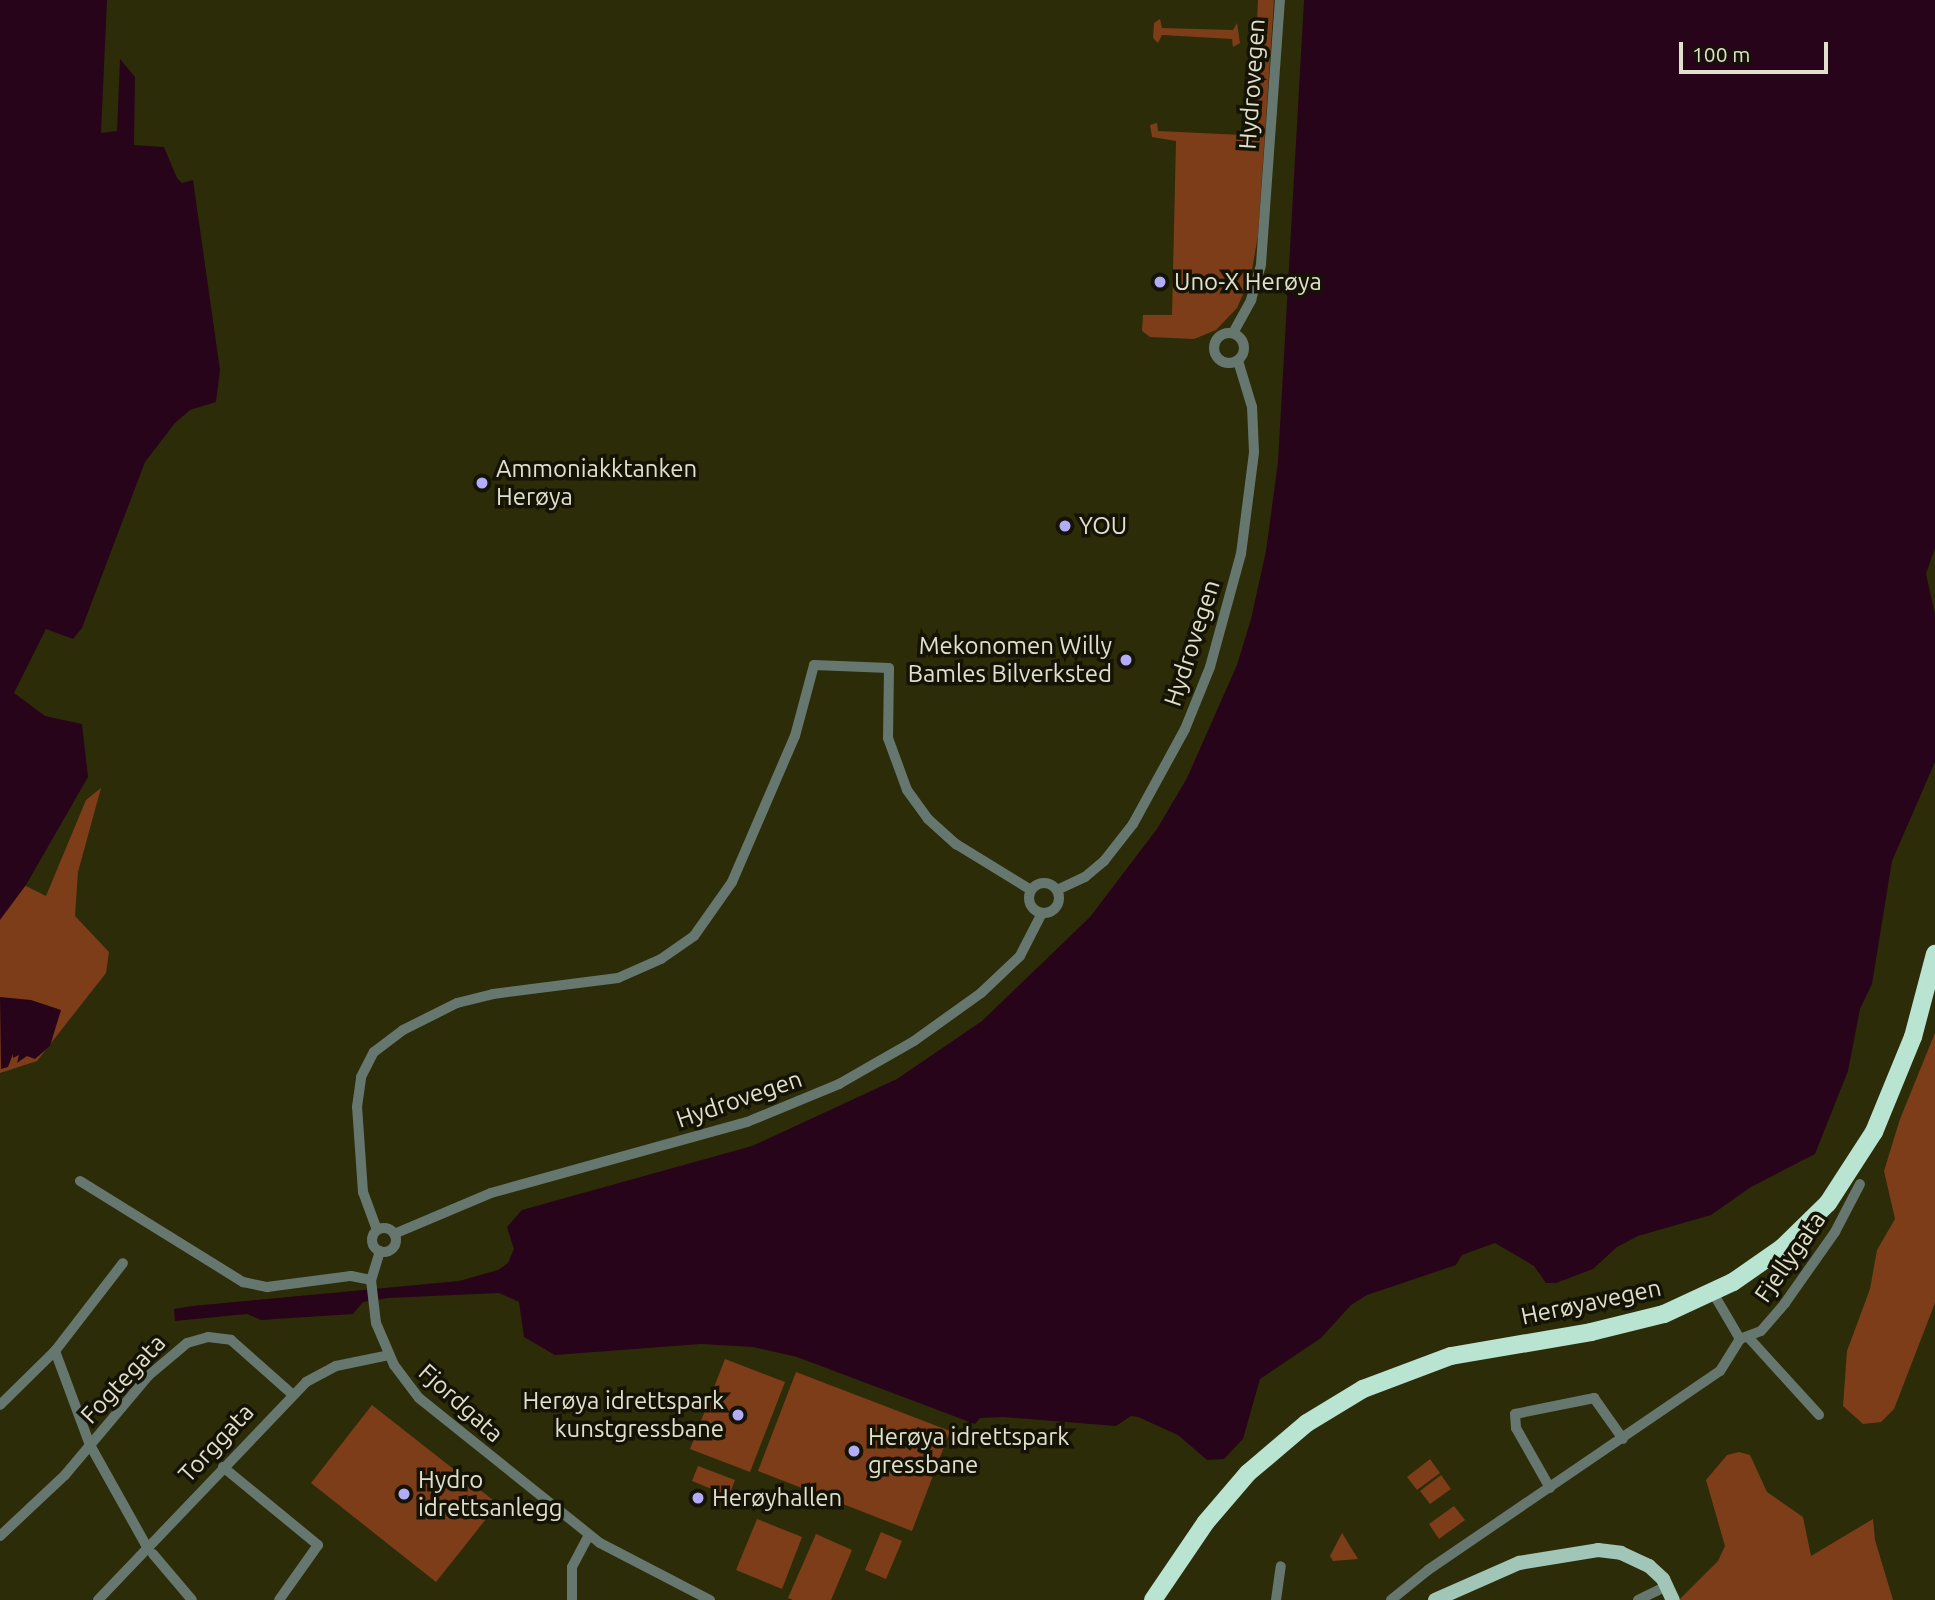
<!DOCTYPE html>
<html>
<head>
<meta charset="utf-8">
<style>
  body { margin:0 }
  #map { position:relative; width:1935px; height:1600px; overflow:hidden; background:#2d2c08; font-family:Ubuntu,sans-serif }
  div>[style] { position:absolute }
  .green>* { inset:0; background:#7d3d19 }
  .water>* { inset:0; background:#28041a }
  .minor>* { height:10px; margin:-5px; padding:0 5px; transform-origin:5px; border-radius:5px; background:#667770 }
  .minor>.ring { margin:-5px; padding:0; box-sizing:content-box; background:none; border:10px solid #667770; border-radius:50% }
  .major>* { height:14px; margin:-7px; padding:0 7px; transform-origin:7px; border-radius:7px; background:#a1c5b6 }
  .highway>* { height:18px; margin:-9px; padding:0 9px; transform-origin:9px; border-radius:9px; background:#b8e4d1 }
  .dots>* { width:19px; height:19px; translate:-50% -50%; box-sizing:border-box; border:4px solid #141306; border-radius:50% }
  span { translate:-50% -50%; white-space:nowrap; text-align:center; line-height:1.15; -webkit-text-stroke:7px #141306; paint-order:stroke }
  .street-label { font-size:24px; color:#e0e0cc }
  .poi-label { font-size:24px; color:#e0e0cc }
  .left { translate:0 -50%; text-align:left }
  .right { translate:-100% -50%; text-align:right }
  .scale { position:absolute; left:1679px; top:42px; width:149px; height:32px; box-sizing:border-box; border:4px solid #e0e0cc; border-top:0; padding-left:9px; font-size:21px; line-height:24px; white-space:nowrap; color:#e0e0cc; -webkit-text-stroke:5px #141306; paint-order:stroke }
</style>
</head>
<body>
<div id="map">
  <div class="green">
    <div style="clip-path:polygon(1258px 0,1274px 0,1258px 235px,1251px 276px,1237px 308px,1216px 330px,1194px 339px,1150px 337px,1142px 331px,1143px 315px,1172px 315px,1176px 141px,1152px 137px,1150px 125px,1157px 123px,1158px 131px,1243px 135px,1244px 128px,1252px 128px)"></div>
    <div style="clip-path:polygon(1160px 19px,1162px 28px,1233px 30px,1237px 23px,1240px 43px,1233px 47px,1232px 39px,1162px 35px,1158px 43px,1153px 38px,1154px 23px)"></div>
    <div style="clip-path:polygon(101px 788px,78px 872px,75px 916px,109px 952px,106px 973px,37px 1061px,0 1073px,0 909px,20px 883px,46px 896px,86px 800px)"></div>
    <div style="clip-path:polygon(1935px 1033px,1935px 1303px,1894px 1409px,1881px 1422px,1863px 1424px,1843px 1406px,1847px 1351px,1870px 1289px,1877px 1250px,1895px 1219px,1884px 1171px,1900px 1119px)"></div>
    <div style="clip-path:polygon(725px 1359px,785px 1382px,750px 1472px,690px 1449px)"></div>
    <div style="clip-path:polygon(796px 1372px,950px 1431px,912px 1531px,758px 1471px)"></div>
    <div style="clip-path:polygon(372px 1405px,498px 1504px,436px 1582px,311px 1483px)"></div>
    <div style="clip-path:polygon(1739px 1452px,1750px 1455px,1767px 1492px,1803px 1517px,1811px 1556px,1873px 1519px,1875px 1540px,1893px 1600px,1679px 1600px,1718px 1561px,1725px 1546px,1706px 1480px,1727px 1455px)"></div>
    <div style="clip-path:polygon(1430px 1459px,1440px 1473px,1417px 1490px,1407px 1477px)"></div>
    <div style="clip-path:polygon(698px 1466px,735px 1480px,729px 1496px,692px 1481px)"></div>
    <div style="clip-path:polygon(1441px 1475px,1451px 1489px,1430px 1504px,1420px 1491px)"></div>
    <div style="clip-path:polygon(1454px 1506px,1465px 1520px,1439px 1539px,1429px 1524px)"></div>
    <div style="clip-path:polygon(757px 1519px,802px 1537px,782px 1589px,736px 1570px)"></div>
    <div style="clip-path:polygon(881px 1532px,902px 1541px,886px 1579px,865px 1570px)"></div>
    <div style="clip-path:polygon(1342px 1533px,1358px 1559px,1333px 1561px,1330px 1556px)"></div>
    <div style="clip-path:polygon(816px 1534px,852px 1550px,831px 1600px,793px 1600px,788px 1598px)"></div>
  </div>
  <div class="water">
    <div style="clip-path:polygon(0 0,107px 0,101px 133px,117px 131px,120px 59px,135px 77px,134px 145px,164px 147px,177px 178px,182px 183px,193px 180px,220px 370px,216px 402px,190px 410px,175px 423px,145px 462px,82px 628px,73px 639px,46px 629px,14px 693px,45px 716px,82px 724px,88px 777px,26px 885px,0 920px)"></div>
    <div style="clip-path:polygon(1304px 0,1935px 0,1935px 548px,1926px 574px,1935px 614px,1935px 762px,1892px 861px,1872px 984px,1860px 1009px,1848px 1071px,1815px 1154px,1751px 1187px,1711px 1215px,1638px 1236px,1617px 1247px,1593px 1269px,1556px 1283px,1546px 1283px,1534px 1266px,1495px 1243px,1462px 1255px,1456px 1265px,1367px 1295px,1351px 1305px,1321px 1338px,1260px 1379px,1243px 1439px,1224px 1459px,1207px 1460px,1178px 1435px,1138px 1417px,1131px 1416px,1116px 1426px,1003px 1417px,980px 1418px,975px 1424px,797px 1357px,753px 1347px,701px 1344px,555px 1355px,524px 1337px,519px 1302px,499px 1293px,388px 1298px,363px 1302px,353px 1314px,261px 1320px,247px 1314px,175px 1321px,174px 1309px,192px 1306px,459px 1281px,498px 1270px,508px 1263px,514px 1249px,507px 1227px,522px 1210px,752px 1146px,897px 1079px,982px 1021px,1090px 917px,1157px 829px,1187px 778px,1237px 665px,1251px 619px,1266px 551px,1278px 462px)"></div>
    <div style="clip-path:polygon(0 997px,31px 1000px,61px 1010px,50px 1046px,35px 1059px,27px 1056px,17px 1063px,19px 1055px,13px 1058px,13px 1054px,8px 1067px,1px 1069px)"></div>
  </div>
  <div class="minor">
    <div class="ring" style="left:1214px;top:333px;width:20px;height:20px"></div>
    <div style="left:1233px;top:333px;width:38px;rotate:-61deg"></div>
    <div style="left:1251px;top:300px;width:37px;rotate:-74deg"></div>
    <div style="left:1261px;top:264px;width:265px;rotate:-85.9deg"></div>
    <div class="ring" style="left:1029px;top:883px;width:20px;height:20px"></div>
    <div style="left:1057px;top:890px;width:31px;rotate:-25deg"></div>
    <div style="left:1085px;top:877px;width:25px;rotate:-40deg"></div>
    <div style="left:1104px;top:861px;width:47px;rotate:-51.9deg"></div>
    <div style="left:1133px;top:824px;width:108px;rotate:-61.3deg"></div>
    <div style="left:1185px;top:729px;width:67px;rotate:-68deg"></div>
    <div style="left:1210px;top:667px;width:117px;rotate:-74.7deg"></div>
    <div style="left:1241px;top:554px;width:103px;rotate:-82.7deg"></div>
    <div style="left:1254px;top:452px;width:45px;rotate:-92.5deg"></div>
    <div style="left:1252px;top:407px;width:48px;rotate:-106.9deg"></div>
    <div style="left:80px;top:1181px;width:192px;rotate:31.8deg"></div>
    <div style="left:243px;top:1282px;width:25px;rotate:12deg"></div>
    <div style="left:267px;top:1287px;width:85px;rotate:-7.5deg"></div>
    <div style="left:351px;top:1276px;width:20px;rotate:11deg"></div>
    <div class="ring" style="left:372px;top:1228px;width:14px;height:14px"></div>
    <div style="left:377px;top:1230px;width:40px;rotate:-110.2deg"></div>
    <div style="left:363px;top:1192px;width:85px;rotate:-94deg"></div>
    <div style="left:357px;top:1107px;width:30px;rotate:-82deg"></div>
    <div style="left:361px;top:1077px;width:28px;rotate:-63deg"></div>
    <div style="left:374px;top:1052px;width:36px;rotate:-37deg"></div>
    <div style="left:403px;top:1030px;width:60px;rotate:-26.6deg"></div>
    <div style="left:457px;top:1003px;width:37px;rotate:-14deg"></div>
    <div style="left:493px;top:994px;width:126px;rotate:-7.3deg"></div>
    <div style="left:618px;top:978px;width:47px;rotate:-23.8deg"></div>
    <div style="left:661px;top:959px;width:40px;rotate:-34.9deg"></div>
    <div style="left:694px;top:936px;width:66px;rotate:-54.9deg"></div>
    <div style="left:732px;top:882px;width:159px;rotate:-66.7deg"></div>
    <div style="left:795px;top:736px;width:73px;rotate:-75deg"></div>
    <div style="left:814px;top:665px;width:75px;rotate:2.3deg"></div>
    <div style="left:889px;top:668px;width:70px;rotate:90.8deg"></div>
    <div style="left:888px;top:738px;width:55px;rotate:69.9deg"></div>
    <div style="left:907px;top:790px;width:36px;rotate:54deg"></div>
    <div style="left:928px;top:819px;width:38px;rotate:42deg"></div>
    <div style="left:956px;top:844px;width:88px;rotate:31.5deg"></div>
    <div style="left:394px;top:1234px;width:105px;rotate:-22.9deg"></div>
    <div style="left:491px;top:1193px;width:266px;rotate:-15.5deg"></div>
    <div style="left:747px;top:1122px;width:100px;rotate:-22.4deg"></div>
    <div style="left:839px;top:1084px;width:86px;rotate:-29.8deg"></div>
    <div style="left:914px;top:1041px;width:82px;rotate:-35.6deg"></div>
    <div style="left:981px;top:993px;width:54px;rotate:-43.5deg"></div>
    <div style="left:1020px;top:956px;width:48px;rotate:-62.9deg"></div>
    <div style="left:380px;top:1251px;width:30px;rotate:107deg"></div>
    <div style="left:371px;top:1280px;width:43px;rotate:83.4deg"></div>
    <div style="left:376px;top:1323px;width:46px;rotate:66.8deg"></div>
    <div style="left:394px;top:1365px;width:41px;rotate:52.9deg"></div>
    <div style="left:419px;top:1398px;width:232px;rotate:38.7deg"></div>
    <div style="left:600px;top:1543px;width:124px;rotate:27.4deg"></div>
    <div style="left:1749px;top:1338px;width:104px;rotate:47.7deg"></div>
    <div style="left:1740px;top:1339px;width:22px;rotate:-21deg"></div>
    <div style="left:1761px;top:1331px;width:37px;rotate:-49deg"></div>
    <div style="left:1785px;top:1303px;width:87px;rotate:-54.8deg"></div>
    <div style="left:1835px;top:1232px;width:54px;rotate:-62.5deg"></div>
    <div style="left:55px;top:1351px;width:100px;rotate:69.6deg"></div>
    <div style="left:90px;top:1445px;width:117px;rotate:60.8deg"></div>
    <div style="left:0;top:1405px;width:77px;rotate:-44.5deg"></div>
    <div style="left:55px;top:1351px;width:111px;rotate:-52.3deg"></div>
    <div style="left:223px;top:1467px;width:123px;rotate:39.4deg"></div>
    <div style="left:318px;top:1545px;width:67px;rotate:125.3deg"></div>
    <div style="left:1550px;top:1488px;width:69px;rotate:-119.5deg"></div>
    <div style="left:1516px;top:1428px;width:14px;rotate:-94deg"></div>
    <div style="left:1515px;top:1414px;width:81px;rotate:-11.4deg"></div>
    <div style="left:1594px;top:1398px;width:50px;rotate:54.7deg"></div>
    <div style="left:0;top:1536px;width:89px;rotate:-43.2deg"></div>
    <div style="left:65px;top:1475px;width:129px;rotate:-50deg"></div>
    <div style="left:148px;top:1376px;width:51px;rotate:-40.2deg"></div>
    <div style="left:187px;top:1343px;width:22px;rotate:-16deg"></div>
    <div style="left:208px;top:1337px;width:23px;rotate:7deg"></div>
    <div style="left:231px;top:1340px;width:81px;rotate:41.5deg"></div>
    <div style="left:153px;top:1554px;width:60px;rotate:49.7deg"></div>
    <div style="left:98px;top:1600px;width:301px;rotate:-46.3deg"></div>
    <div style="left:306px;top:1382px;width:34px;rotate:-28deg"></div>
    <div style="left:336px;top:1366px;width:54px;rotate:-11.7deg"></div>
    <div style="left:572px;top:1600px;width:33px;rotate:-90deg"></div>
    <div style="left:572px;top:1567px;width:36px;rotate:-62deg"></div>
    <div style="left:1276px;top:1600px;width:34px;rotate:-82deg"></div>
    <div style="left:1391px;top:1600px;width:48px;rotate:-39deg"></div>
    <div style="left:1428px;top:1570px;width:353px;rotate:-34.3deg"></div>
    <div style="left:1720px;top:1371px;width:38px;rotate:-58deg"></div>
    <div style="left:1740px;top:1339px;width:53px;rotate:-120.4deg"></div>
    <div style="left:1638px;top:1600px;width:32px;rotate:-26deg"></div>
  </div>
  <div class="major">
    <div style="left:1435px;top:1600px;width:92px;rotate:-23.8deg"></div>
    <div style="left:1519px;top:1563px;width:80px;rotate:-9.3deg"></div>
    <div style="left:1598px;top:1550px;width:23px;rotate:7deg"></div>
    <div style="left:1621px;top:1553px;width:31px;rotate:25deg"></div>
    <div style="left:1649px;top:1566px;width:19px;rotate:43deg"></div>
    <div style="left:1663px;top:1579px;width:23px;rotate:65deg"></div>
  </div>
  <div class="highway">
    <div style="left:1153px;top:1600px;width:94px;rotate:-55.8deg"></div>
    <div style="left:1206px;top:1522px;width:65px;rotate:-49.4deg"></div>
    <div style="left:1248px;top:1473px;width:77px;rotate:-40.3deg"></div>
    <div style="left:1307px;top:1423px;width:66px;rotate:-31.3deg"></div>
    <div style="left:1363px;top:1389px;width:94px;rotate:-20.6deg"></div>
    <div style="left:1451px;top:1356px;width:142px;rotate:-9.7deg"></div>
    <div style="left:1591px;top:1332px;width:75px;rotate:-13.9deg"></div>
    <div style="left:1664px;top:1314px;width:76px;rotate:-24.9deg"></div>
    <div style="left:1733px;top:1282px;width:60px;rotate:-34.8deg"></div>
    <div style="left:1782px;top:1248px;width:64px;rotate:-44.4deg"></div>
    <div style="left:1828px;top:1203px;width:85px;rotate:-57.1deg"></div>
    <div style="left:1874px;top:1132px;width:103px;rotate:-67.7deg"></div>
    <div style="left:1913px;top:1037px;width:86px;rotate:-75.2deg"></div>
  </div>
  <div class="dots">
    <div style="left:1160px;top:282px;background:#b3adf9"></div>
    <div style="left:482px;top:483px;background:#b3adf9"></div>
    <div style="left:1065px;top:526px;background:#b3adf9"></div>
    <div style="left:1126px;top:660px;background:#b3adf9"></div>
    <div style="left:738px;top:1415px;background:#b3adf9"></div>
    <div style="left:854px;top:1451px;background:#b3adf9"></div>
    <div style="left:404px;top:1494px;background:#b3adf9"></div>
    <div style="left:698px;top:1498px;background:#b3adf9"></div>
  </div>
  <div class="street-label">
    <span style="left:1252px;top:84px;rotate:-86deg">Hydrovegen</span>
    <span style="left:1192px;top:643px;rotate:-72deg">Hydrovegen</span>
    <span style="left:739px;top:1099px;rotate:-19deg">Hydrovegen</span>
    <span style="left:1790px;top:1257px;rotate:-55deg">Fjellygata</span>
    <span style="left:1591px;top:1302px;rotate:-12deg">Herøyavegen</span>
    <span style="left:123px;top:1379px;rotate:-47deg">Fogtegata</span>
    <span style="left:461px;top:1403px;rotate:42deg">Fjordgata</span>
    <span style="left:216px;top:1443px;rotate:-47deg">Torggata</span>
  </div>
  <div class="poi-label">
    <span class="left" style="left:1174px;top:282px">Uno-X Herøya</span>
    <span class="left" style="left:496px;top:483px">Ammoniakktanken<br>Herøya</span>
    <span class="left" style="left:1079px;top:526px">YOU</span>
    <span class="right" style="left:1112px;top:660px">Mekonomen Willy<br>Bamles Bilverksted</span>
    <span class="right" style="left:724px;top:1415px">Herøya idrettspark<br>kunstgressbane</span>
    <span class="left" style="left:868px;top:1451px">Herøya idrettspark<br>gressbane</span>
    <span class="left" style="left:418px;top:1494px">Hydro<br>idrettsanlegg</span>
    <span class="left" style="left:712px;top:1498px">Herøyhallen</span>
  </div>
  <div class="scale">100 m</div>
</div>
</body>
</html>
